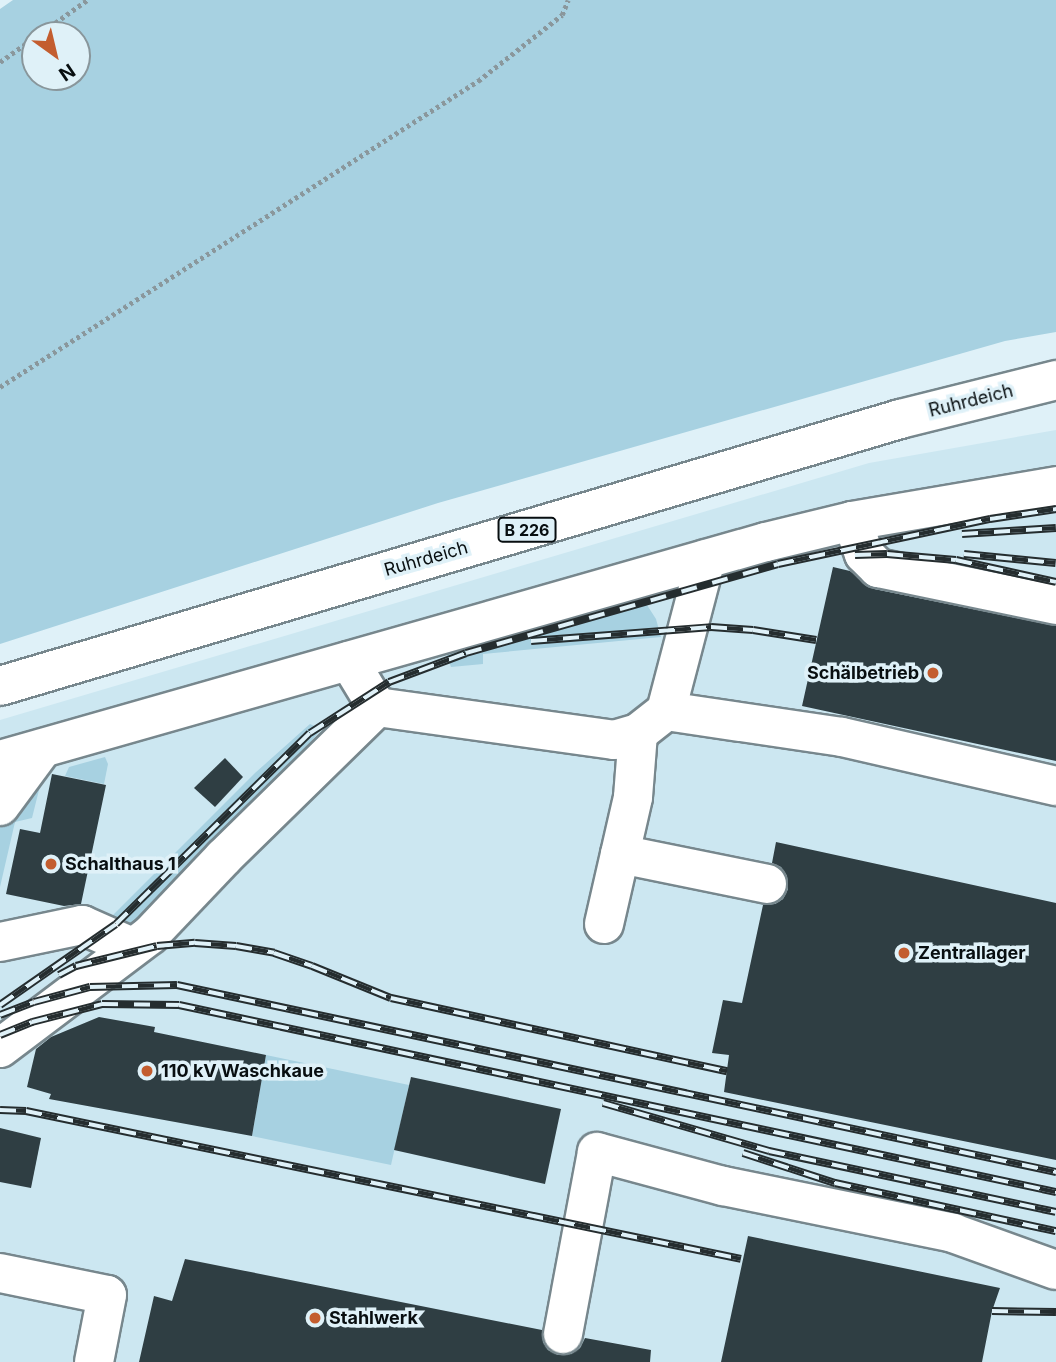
<!DOCTYPE html>
<html>
<head>
<meta charset="utf-8">
<style>
  body { margin:0 }
  #map { position:relative; width:1056px; height:1362px; overflow:hidden; background:#dff1f8; font-family:Inter,sans-serif }
  div>[style] { position:absolute }
  .built>* { inset:0; background:#cce7f1 }
  .green>* { inset:0; background:#a7d1e1 }
  .building>* { inset:0; background:#2f3e43 }
  .path>* { height:4.5px; margin-top:-2.25px; transform-origin:0; background:repeating-linear-gradient(90deg,#8a979c 0 3.5px,transparent 0 7px) }
  .roads { filter:drop-shadow(2px 0 #77878d) drop-shadow(-2px 0 #77878d) drop-shadow(0 2px #77878d) drop-shadow(0 -2px #77878d) }
  .minor>* { height:38px; margin:-19px; padding:0 19px; transform-origin:19px; border-radius:19px; background:#fff }
  .major>* { height:38px; margin:-19px; padding:0 19px; transform-origin:19px; border-radius:19px; background:#fff }
  .rail>* { height:8px; margin-top:-4px; transform-origin:0; background:repeating-linear-gradient(90deg,#dff1f8 0 16px,#252d2f 0 32px); box-sizing:border-box; border-block:2px solid #252d2f }
  .dots>* { width:19px; height:19px; translate:-50% -50%; box-sizing:border-box; border:4px solid #dff1f8; border-radius:50% }
  span { translate:-50% -50%; white-space:nowrap; text-align:center; line-height:1.15; -webkit-text-stroke:7px #dff1f8; paint-order:stroke }
  .shield-label span { padding:2px 5px; background:#dff1f8; border:2px solid; border-radius:5px; -webkit-text-stroke-width:0 }
  .shield-label { font-size:16px; color:#080e10; font-weight:700 }
  .street-label { font-size:18px; color:#080e10 }
  .poi-label { font-size:18px; color:#080e10; font-weight:700 }
  .right { translate:-100% -50%; text-align:right }
  .left { translate:0 -50%; text-align:left }
  .north { position:absolute; left:21px; top:21px; width:70px; height:70px; box-sizing:border-box; background:#dff1f8; border:2px solid #89969b; border-radius:50%; rotate:146deg; font-size:19px; font-weight:700; line-height:28px; text-align:center; color:#080e10 }
  .north::after { content:''; display:block; margin:auto; width:24px; height:32px; background:#c35d2f; clip-path:polygon(50% 0,100% 100%,50% 72%,0 100%) }
</style>
</head>
<body>
<div id="map">
  <div class="built">
    <div style="clip-path:polygon(1056px 430px,1056px 1362px,0 1362px,0 720px,869px 463px)"></div>
  </div>
  <div class="green">
    <div style="clip-path:polygon(evenodd,13px 0,1056px 0,1056px 332px,1005px 341px,438px 503px,0 644px,0 9px,13px 0,35px 35px,77px 35px,77px 77px,35px 77px,35px 35px)"></div>
    <div style="clip-path:polygon(630px 598px,647px 605px,656px 619px,661px 637px,483px 654px,483px 664px,451px 667px,446px 653px)"></div>
    <div style="clip-path:polygon(310px 724px,321px 729px,287px 772px,124px 934px,109px 919px,255px 773px)"></div>
    <div style="clip-path:polygon(105px 757px,108px 764px,104px 784px,65px 776px,69px 767px)"></div>
    <div style="clip-path:polygon(44px 770px,32px 818px,15px 822px,0 887px,0 824px)"></div>
    <div style="clip-path:polygon(266px 1055px,409px 1085px,391px 1165px,252px 1136px)"></div>
  </div>
  <div class="building">
    <div style="clip-path:polygon(833px 567px,850px 571px,874px 589px,1056px 626px,1056px 761px,802px 706px)"></div>
    <div style="clip-path:polygon(225px 758px,243px 777px,215px 807px,194px 788px)"></div>
    <div style="clip-path:polygon(52px 774px,106px 785px,81px 904px,64px 906px,6px 894px,20px 829px,40px 833px)"></div>
    <div style="clip-path:polygon(776px 842px,1056px 903px,1056px 1160px,724px 1092px,729px 1055px,712px 1053px,723px 1000px,742px 1003px,763px 905px,775px 904px,783px 899px,788px 889px,787px 876px,781px 867px,772px 863px)"></div>
    <div style="clip-path:polygon(99px 1017px,155px 1027px,154px 1032px,266px 1055px,252px 1136px,49px 1099px,51px 1094px,27px 1087px,36px 1049px,51px 1037px)"></div>
    <div style="clip-path:polygon(411px 1077px,561px 1109px,545px 1184px,394px 1150px)"></div>
    <div style="clip-path:polygon(0 1128px,41px 1138px,31px 1188px,0 1182px)"></div>
    <div style="clip-path:polygon(748px 1236px,1000px 1288px,992px 1311px,982px 1362px,721px 1362px)"></div>
    <div style="clip-path:polygon(185px 1259px,542px 1330px,543px 1342px,548px 1350px,558px 1355px,571px 1354px,580px 1348px,585px 1338px,651px 1350px,650px 1362px,139px 1362px,154px 1296px,172px 1301px)"></div>
  </div>
  <div class="path">
    <div style="left:38px;top:35px;width:60px;rotate:-35.5deg"></div>
    <div style="left:0;top:62px;width:43px;rotate:-35.5deg"></div>
    <div style="left:0;top:387px;width:568px;rotate:-32.63deg"></div>
    <div style="left:478px;top:81px;width:107px;rotate:-38.2deg"></div>
    <div style="left:562px;top:15px;width:16px;rotate:-68deg"></div>
  </div>
  <div class="roads">
    <div class="minor">
      <div style="left:852px;top:521px;width:35px;rotate:70deg"></div>
      <div style="left:864px;top:554px;width:20px;rotate:45deg"></div>
      <div style="left:878px;top:568px;width:182px;rotate:11.7deg"></div>
      <div style="left:377px;top:707px;width:239px;rotate:7.9deg"></div>
      <div style="left:614px;top:740px;width:25px;rotate:-16deg"></div>
      <div style="left:638px;top:733px;width:36px;rotate:-38deg"></div>
      <div style="left:666px;top:711px;width:157px;rotate:-75.3deg"></div>
      <div style="left:666px;top:711px;width:178px;rotate:8.4deg"></div>
      <div style="left:842px;top:737px;width:220px;rotate:12.9deg"></div>
      <div style="left:0;top:760px;width:796px;rotate:-15.89deg"></div>
      <div style="left:766px;top:542px;width:89px;rotate:-13.7deg"></div>
      <div style="left:852px;top:521px;width:207px;rotate:-9.7deg"></div>
      <div style="left:0;top:806px;width:71px;rotate:-53.6deg"></div>
      <div style="left:620px;top:854px;width:150px;rotate:11.5deg"></div>
      <div style="left:604px;top:924px;width:130px;rotate:-77.1deg"></div>
      <div style="left:633px;top:797px;width:64px;rotate:-85.5deg"></div>
      <div style="left:0;top:942px;width:84px;rotate:-11.7deg"></div>
      <div style="left:82px;top:925px;width:55px;rotate:23.7deg"></div>
      <div style="left:0;top:1048px;width:188px;rotate:-37deg"></div>
      <div style="left:150px;top:935px;width:106px;rotate:-46.5deg"></div>
      <div style="left:223px;top:858px;width:216px;rotate:-44.4deg"></div>
      <div style="left:377px;top:707px;width:54px;rotate:-121.3deg"></div>
      <div style="left:0;top:1273px;width:109px;rotate:11.6deg"></div>
      <div style="left:107px;top:1295px;width:68px;rotate:101deg"></div>
      <div style="left:563px;top:1334px;width:185px;rotate:-79.4deg"></div>
      <div style="left:597px;top:1152px;width:131px;rotate:15.1deg"></div>
      <div style="left:723px;top:1186px;width:235px;rotate:11.5deg"></div>
      <div style="left:953px;top:1233px;width:109px;rotate:19.8deg"></div>
    </div>
    <div class="major">
      <div style="left:0;top:686px;width:939px;rotate:-16.52deg"></div>
      <div style="left:900px;top:419px;width:161px;rotate:-14deg"></div>
    </div>
  </div>
  <div class="rail">
    <div style="left:962px;top:534px;width:94px;rotate:-3.7deg"></div>
    <div style="left:964px;top:554px;width:92px;rotate:5.6deg"></div>
    <div style="left:855px;top:555px;width:32px;rotate:-2deg"></div>
    <div style="left:887px;top:554px;width:69px;rotate:5deg"></div>
    <div style="left:956px;top:560px;width:102px;rotate:12.4deg"></div>
    <div style="left:531px;top:641px;width:181px;rotate:-4.4deg"></div>
    <div style="left:711px;top:627px;width:42px;rotate:4.1deg"></div>
    <div style="left:753px;top:630px;width:64px;rotate:9deg"></div>
    <div style="left:59px;top:975px;width:19px;rotate:-28deg"></div>
    <div style="left:76px;top:966px;width:83px;rotate:-13.9deg"></div>
    <div style="left:157px;top:946px;width:38px;rotate:-5deg"></div>
    <div style="left:195px;top:943px;width:41px;rotate:4.2deg"></div>
    <div style="left:236px;top:946px;width:39px;rotate:10deg"></div>
    <div style="left:274px;top:953px;width:40px;rotate:18.9deg"></div>
    <div style="left:312px;top:966px;width:85px;rotate:22.1deg"></div>
    <div style="left:391px;top:998px;width:344px;rotate:12.3deg"></div>
    <div style="left:0;top:1005px;width:141px;rotate:-34.9deg"></div>
    <div style="left:116px;top:924px;width:272px;rotate:-44.6deg"></div>
    <div style="left:310px;top:733px;width:94px;rotate:-32.8deg"></div>
    <div style="left:389px;top:682px;width:82px;rotate:-20.6deg"></div>
    <div style="left:466px;top:653px;width:324px;rotate:-15.9deg"></div>
    <div style="left:778px;top:564px;width:217px;rotate:-12deg"></div>
    <div style="left:990px;top:519px;width:67px;rotate:-8.6deg"></div>
    <div style="left:0;top:1015px;width:36px;rotate:-21deg"></div>
    <div style="left:34px;top:1002px;width:58px;rotate:-15deg"></div>
    <div style="left:90px;top:987px;width:87px;rotate:-1.3deg"></div>
    <div style="left:177px;top:985px;width:899px;rotate:12.01deg"></div>
    <div style="left:0;top:1035px;width:35px;rotate:-22deg"></div>
    <div style="left:32px;top:1022px;width:72px;rotate:-14.4deg"></div>
    <div style="left:102px;top:1004px;width:77px;rotate:0.7deg"></div>
    <div style="left:179px;top:1005px;width:897px;rotate:12.04deg"></div>
    <div style="left:603px;top:1103px;width:173px;rotate:16.1deg"></div>
    <div style="left:769px;top:1151px;width:293px;rotate:12deg"></div>
    <div style="left:0;top:1110px;width:26px;rotate:2deg"></div>
    <div style="left:26px;top:1111px;width:730px;rotate:11.69deg"></div>
    <div style="left:743px;top:1153px;width:97px;rotate:18.1deg"></div>
    <div style="left:835px;top:1183px;width:226px;rotate:12.3deg"></div>
    <div style="left:992px;top:1311px;width:64px;rotate:0.9deg"></div>
  </div>
  <div class="dots">
    <div style="left:933px;top:673px;background:#c35d2f"></div>
    <div style="left:51px;top:864px;background:#c35d2f"></div>
    <div style="left:904px;top:953px;background:#c35d2f"></div>
    <div style="left:147px;top:1071px;background:#c35d2f"></div>
    <div style="left:315px;top:1318px;background:#c35d2f"></div>
  </div>
  <div class="shield-label">
    <span style="left:527px;top:530px">B 226</span>
  </div>
  <div class="street-label">
    <span style="left:971px;top:401px;rotate:-14deg">Ruhrdeich</span>
    <span style="left:426px;top:559px;rotate:-16deg">Ruhrdeich</span>
  </div>
  <div class="poi-label">
    <span class="right" style="left:919px;top:673px">Schälbetrieb</span>
    <span class="left" style="left:65px;top:864px">Schalthaus 1</span>
    <span class="left" style="left:918px;top:953px">Zentrallager</span>
    <span class="left" style="left:161px;top:1071px">110 kV Waschkaue</span>
    <span class="left" style="left:329px;top:1318px">Stahlwerk</span>
  </div>
  <div class="north">N</div>
</div>
</body>
</html>
